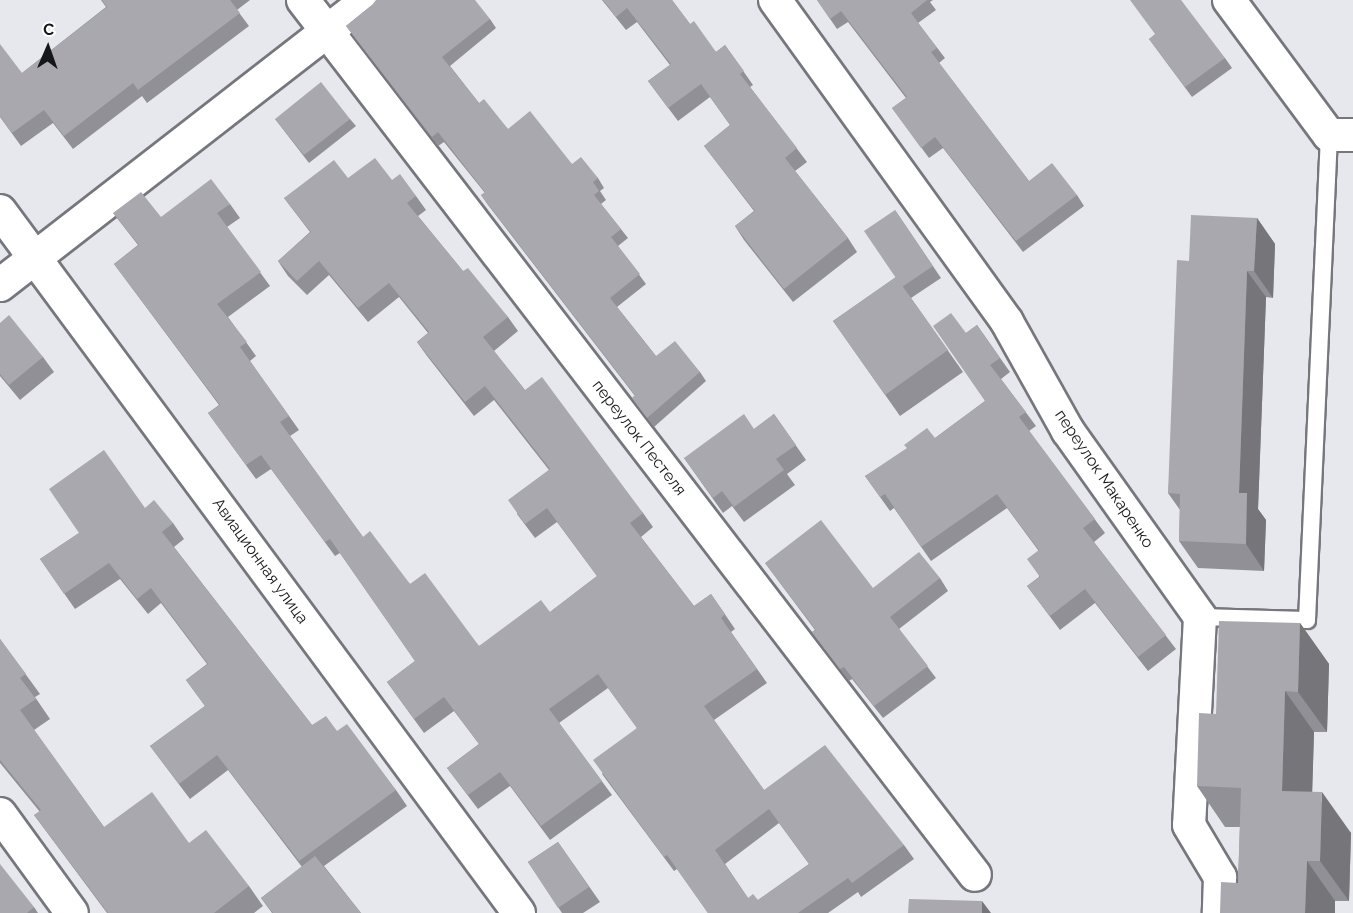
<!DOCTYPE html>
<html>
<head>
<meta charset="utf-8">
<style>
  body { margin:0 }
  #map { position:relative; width:1353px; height:913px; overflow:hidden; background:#e7e8ee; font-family:Raleway,sans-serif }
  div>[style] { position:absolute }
  .roads { filter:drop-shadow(2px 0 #76777d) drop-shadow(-2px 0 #76777d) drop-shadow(0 2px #76777d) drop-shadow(0 -2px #76777d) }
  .service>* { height:16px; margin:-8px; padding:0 8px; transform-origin:8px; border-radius:8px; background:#fff }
  .minor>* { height:32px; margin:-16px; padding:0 16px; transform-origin:16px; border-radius:16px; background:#fff }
  .wall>* { inset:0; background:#919096 }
  .shaded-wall>* { inset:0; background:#76767a }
  .building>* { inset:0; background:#a9a8ae }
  span { translate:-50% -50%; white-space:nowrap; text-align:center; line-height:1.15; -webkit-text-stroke:5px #fff; paint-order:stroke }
  .street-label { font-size:16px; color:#161719 }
  .north { position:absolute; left:18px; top:18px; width:60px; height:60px; -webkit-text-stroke:4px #fff; paint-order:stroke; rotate:2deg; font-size:16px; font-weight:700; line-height:24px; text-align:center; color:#161719 }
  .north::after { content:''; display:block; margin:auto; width:21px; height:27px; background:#161719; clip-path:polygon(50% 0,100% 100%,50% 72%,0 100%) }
</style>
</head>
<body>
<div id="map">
  <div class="roads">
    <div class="service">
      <div style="left:1200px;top:617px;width:107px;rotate:1.6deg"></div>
      <div style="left:1307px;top:620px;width:485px;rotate:-87.4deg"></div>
    </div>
    <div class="minor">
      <div style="left:303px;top:0;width:1103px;rotate:52.48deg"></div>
      <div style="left:775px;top:0;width:397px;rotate:54.2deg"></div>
      <div style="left:1007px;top:322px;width:125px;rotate:60.8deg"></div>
      <div style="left:1068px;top:431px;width:228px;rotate:54.6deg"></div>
      <div style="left:1200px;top:617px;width:208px;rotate:93deg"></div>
      <div style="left:1189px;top:825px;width:61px;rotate:59.2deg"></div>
      <div style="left:1220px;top:877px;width:36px;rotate:92deg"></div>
      <div style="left:1229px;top:0;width:168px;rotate:53.5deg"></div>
      <div style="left:1329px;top:135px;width:24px"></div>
      <div style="left:0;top:211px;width:873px;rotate:53.52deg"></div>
      <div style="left:0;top:285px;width:465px;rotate:-37.8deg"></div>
      <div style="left:0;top:814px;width:122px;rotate:54deg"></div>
    </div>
  </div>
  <div class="wall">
    <div style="clip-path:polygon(101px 0,250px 0,237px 10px,249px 26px,147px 103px,142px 96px,73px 149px,53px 123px,21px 146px,0 117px,22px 73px,106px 7px)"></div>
    <div style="clip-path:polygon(602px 0,672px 0,690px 24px,716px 52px,725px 45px,753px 85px,750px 87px,807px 162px,795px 171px,848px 238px,857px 252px,793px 302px,744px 240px,735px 226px,754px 211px,704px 146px,730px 125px,710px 97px,678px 121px,648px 81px,670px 65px,637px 22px,626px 30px)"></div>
    <div style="clip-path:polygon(817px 0,933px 0,930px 2px,936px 10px,918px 23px,945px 58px,939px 63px,1029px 181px,1077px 195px,1084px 206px,1023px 252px,943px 148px,929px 158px,892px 108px,906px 98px,848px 22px,837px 29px)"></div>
    <div style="clip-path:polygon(372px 5px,490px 19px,496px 28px,450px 66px,479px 103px,508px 129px,598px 178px,604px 188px,600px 191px,606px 200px,601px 204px,628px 238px,618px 246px,646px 284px,617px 307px,656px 356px,700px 372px,706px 381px,654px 427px,632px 398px,635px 396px,488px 205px,481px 195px,485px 193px,444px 142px,438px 146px,346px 26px)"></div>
    <div style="clip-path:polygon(1155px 35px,1225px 58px,1232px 68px,1192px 97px,1149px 39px)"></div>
    <div style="clip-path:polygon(275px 119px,350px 119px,356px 126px,309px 163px)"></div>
    <div style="clip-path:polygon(evenodd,348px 178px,392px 180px,416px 196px,426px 210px,418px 216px,463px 271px,508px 317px,518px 331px,494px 351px,525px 390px,643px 513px,653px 527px,641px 537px,694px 606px,711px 594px,735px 629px,731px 632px,767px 683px,714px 720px,764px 790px,904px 845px,914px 859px,861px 897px,858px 892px,828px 913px,708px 913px,677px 869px,674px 871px,602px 774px,637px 728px,608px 688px,559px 723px,612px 795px,550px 840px,510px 786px,478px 809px,447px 768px,479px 744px,454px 711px,424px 733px,387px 682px,415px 661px,340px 553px,335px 556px,271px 469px,256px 479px,208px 413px,219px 405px,114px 264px,138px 245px,113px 213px,161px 217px,230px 204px,240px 218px,227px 227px,270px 286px,228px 317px,256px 356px,250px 361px,299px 430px,290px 436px,363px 537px,410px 584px,479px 646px,550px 612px,597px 576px,557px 522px,535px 538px,517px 514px,549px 470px,494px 400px,474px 416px,427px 356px,417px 342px,428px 333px,399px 297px,368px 322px,329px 275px,307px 295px,288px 276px,278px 261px,310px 232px,284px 198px,348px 178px,779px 823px,809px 864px,758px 900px,748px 898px,725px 864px,779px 823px)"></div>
    <div style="clip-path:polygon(895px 210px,941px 278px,911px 298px,963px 372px,900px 416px,833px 321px,896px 277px)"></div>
    <div style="clip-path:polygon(1257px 218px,1275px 244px,1273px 298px,1266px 297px,1258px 509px,1266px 520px,1264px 571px,1198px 568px,1179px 541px,1180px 510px,1168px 493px,1189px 261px)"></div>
    <div style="clip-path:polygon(0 323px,43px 357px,54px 372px,20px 400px,0 376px)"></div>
    <div style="clip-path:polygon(977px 325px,1010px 372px,1001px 379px,1036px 426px,1029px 431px,1105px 533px,1094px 542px,1176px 649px,1148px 671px,1095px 603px,1060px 630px,1027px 586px,1039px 577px,1038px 550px,1007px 508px,931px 561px,894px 508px,890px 511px,865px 476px,935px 438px,985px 401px,966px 333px)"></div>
    <div style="clip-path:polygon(774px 414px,806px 460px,787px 474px,795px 485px,744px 522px,732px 506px,723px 513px,684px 458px,754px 429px)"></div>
    <div style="clip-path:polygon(145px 508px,173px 523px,184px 539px,174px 547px,312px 725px,337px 731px,396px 790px,407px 806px,324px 866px,361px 913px,272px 913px,261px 898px,302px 867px,228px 770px,190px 799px,150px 746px,205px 706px,186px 680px,207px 664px,161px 603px,148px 614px,120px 579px,75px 609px,40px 559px,79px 533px)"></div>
    <div style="clip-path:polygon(765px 563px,873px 588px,940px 578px,948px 591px,899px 629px,936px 678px,883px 718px,852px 679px,849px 681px,821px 644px,812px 632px,815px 630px)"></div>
    <div style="clip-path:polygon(1300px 623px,1329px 664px,1327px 732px,1314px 732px,1312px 792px,1351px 833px,1349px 901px,1335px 901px,1335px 913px,1220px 913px,1238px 883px,1240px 827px,1225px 827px,1197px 786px,1216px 714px)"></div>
    <div style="clip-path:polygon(0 639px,40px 694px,35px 697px,50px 719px,34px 730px,104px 827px,189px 843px,249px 886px,263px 906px,254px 913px,107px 913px,34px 815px,40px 812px,0 763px)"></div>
    <div style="clip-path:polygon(558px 842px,600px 902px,583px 913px,562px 913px,528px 862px)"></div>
    <div style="clip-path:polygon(34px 907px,38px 913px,0 913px)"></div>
  </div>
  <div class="shaded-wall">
    <div style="clip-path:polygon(1257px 218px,1275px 244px,1273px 298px,1254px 271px)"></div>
    <div style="clip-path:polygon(1247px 271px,1266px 297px,1258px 509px,1266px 520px,1264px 571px,1246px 544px,1239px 493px)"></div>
    <div style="clip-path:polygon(1300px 623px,1329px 664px,1327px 732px,1298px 692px)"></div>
    <div style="clip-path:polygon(1285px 691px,1314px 732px,1311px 832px,1282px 791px)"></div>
    <div style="clip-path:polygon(1322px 792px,1351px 833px,1349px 901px,1320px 861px)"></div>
    <div style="clip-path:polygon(1307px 861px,1335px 901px,1335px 913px,1305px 913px)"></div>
    <div style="clip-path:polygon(982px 901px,991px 913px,982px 913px)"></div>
  </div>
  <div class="building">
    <div style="clip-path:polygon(102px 0,230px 0,240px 13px,138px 90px,133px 83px,64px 136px,44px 110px,12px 133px,0 116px,0 44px,22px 73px,107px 7px)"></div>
    <div style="clip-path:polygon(376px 0,475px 0,490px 19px,442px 57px,479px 103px,484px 99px,508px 129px,530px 111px,572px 164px,581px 157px,598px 178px,593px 182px,599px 191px,594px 195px,621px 229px,611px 237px,640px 274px,610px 298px,656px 356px,675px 341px,700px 372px,647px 418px,632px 398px,635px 395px,481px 195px,485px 192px,438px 132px,432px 137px,346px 26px,372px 5px)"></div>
    <div style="clip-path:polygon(603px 0,672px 0,690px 24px,694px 21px,716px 52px,725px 45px,744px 71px,740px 74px,797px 148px,785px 158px,848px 238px,784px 289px,735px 226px,755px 211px,704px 146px,730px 125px,701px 84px,668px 108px,648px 81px,671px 64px,627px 8px,616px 17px)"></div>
    <div style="clip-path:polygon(817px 0,927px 0,911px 13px,937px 48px,931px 52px,1029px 181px,1052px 163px,1077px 195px,1016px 241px,935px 137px,921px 148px,892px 108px,907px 97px,841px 11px,830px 19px)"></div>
    <div style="clip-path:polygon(1130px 0,1181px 0,1225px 58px,1185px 87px,1149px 39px,1155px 34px)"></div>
    <div style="clip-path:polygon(321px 82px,350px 119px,304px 155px,275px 119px)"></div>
    <div style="clip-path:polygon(evenodd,375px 158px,392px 180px,400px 174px,416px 196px,407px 203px,463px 271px,468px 268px,508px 317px,483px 337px,525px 390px,542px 377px,643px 513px,630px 523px,694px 606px,711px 594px,725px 614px,721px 618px,757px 669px,704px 706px,764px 790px,825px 745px,904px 845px,852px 883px,848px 878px,798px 913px,708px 913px,667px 855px,664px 857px,593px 760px,637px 728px,598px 674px,549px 709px,602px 781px,541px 826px,500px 772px,468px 795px,447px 768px,479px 744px,444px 697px,414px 719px,387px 682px,415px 661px,330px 539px,325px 542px,261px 455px,246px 465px,208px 413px,220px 405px,114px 264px,139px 245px,113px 213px,141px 192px,161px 217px,211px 179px,230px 204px,217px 213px,261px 272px,217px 304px,247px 342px,240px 347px,289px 416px,280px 422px,363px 537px,370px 531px,410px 584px,425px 573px,479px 646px,541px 600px,550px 612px,597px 576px,547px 508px,525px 524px,508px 500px,550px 469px,485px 386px,465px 402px,417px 342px,429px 332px,389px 283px,358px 308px,319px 261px,297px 281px,278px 261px,311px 232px,284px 198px,334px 160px,348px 178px,375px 158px,769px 809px,809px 864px,758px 900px,753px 894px,748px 898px,715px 850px,769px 809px)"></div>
    <div style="clip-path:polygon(895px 210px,933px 266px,902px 287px,864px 231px)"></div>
    <div style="clip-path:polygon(1191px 215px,1257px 218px,1254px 271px,1247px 271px,1239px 493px,1247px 493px,1246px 544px,1179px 541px,1180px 494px,1168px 493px,1177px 260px,1189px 261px)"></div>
    <div style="clip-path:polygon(896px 277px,948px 350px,885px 395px,833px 321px)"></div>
    <div style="clip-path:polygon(951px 313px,966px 333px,977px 325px,1000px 358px,990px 365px,1026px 412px,1019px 417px,1095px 519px,1083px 528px,1166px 635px,1138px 657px,1085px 589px,1050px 616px,1027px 586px,1040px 577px,1027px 559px,1039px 550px,997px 494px,921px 547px,885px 494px,880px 497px,865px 476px,907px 448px,904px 445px,927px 428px,935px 438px,985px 401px,933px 326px)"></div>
    <div style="clip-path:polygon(9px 315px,43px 357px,9px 385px,0 374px,0 323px)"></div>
    <div style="clip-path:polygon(744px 414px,754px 429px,774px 414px,796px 445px,776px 459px,784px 470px,734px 507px,722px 491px,713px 498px,684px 458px)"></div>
    <div style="clip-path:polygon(104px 450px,145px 508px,154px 500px,173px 523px,162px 532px,312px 725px,326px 716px,337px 731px,347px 724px,396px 790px,299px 861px,217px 755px,179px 784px,150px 746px,205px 706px,186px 680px,208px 664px,151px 588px,137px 599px,109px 563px,64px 594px,40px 559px,79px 533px,49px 489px)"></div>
    <div style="clip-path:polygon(821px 520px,873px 588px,919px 552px,940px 578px,890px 617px,928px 666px,874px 706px,844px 667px,840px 669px,812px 632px,816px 630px,765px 563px)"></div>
    <div style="clip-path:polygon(1219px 621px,1300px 623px,1298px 692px,1285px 691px,1282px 791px,1322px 792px,1320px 861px,1307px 861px,1305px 913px,1220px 913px,1221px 882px,1238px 883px,1241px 788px,1197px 786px,1199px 713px,1216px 714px)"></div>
    <div style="clip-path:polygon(0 639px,26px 674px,20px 678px,36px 699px,20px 710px,104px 827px,152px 792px,189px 843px,206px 830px,249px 886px,214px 913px,108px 913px,34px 815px,41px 810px,0 760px)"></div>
    <div style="clip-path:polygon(558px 842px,589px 887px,558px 908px,528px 862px)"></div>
    <div style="clip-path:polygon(315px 856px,361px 913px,273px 913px,261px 898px)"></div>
    <div style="clip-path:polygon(0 864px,34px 907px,27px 913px,0 913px)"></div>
    <div style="clip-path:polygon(909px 899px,982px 901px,982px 913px,908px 913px)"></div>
  </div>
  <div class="street-label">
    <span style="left:639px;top:438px;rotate:52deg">переулок Пестеля</span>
    <span style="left:1104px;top:479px;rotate:56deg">переулок Макаренко</span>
    <span style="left:260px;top:561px;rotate:54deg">Авиационная улица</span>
  </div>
  <div class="north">С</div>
</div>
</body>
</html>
